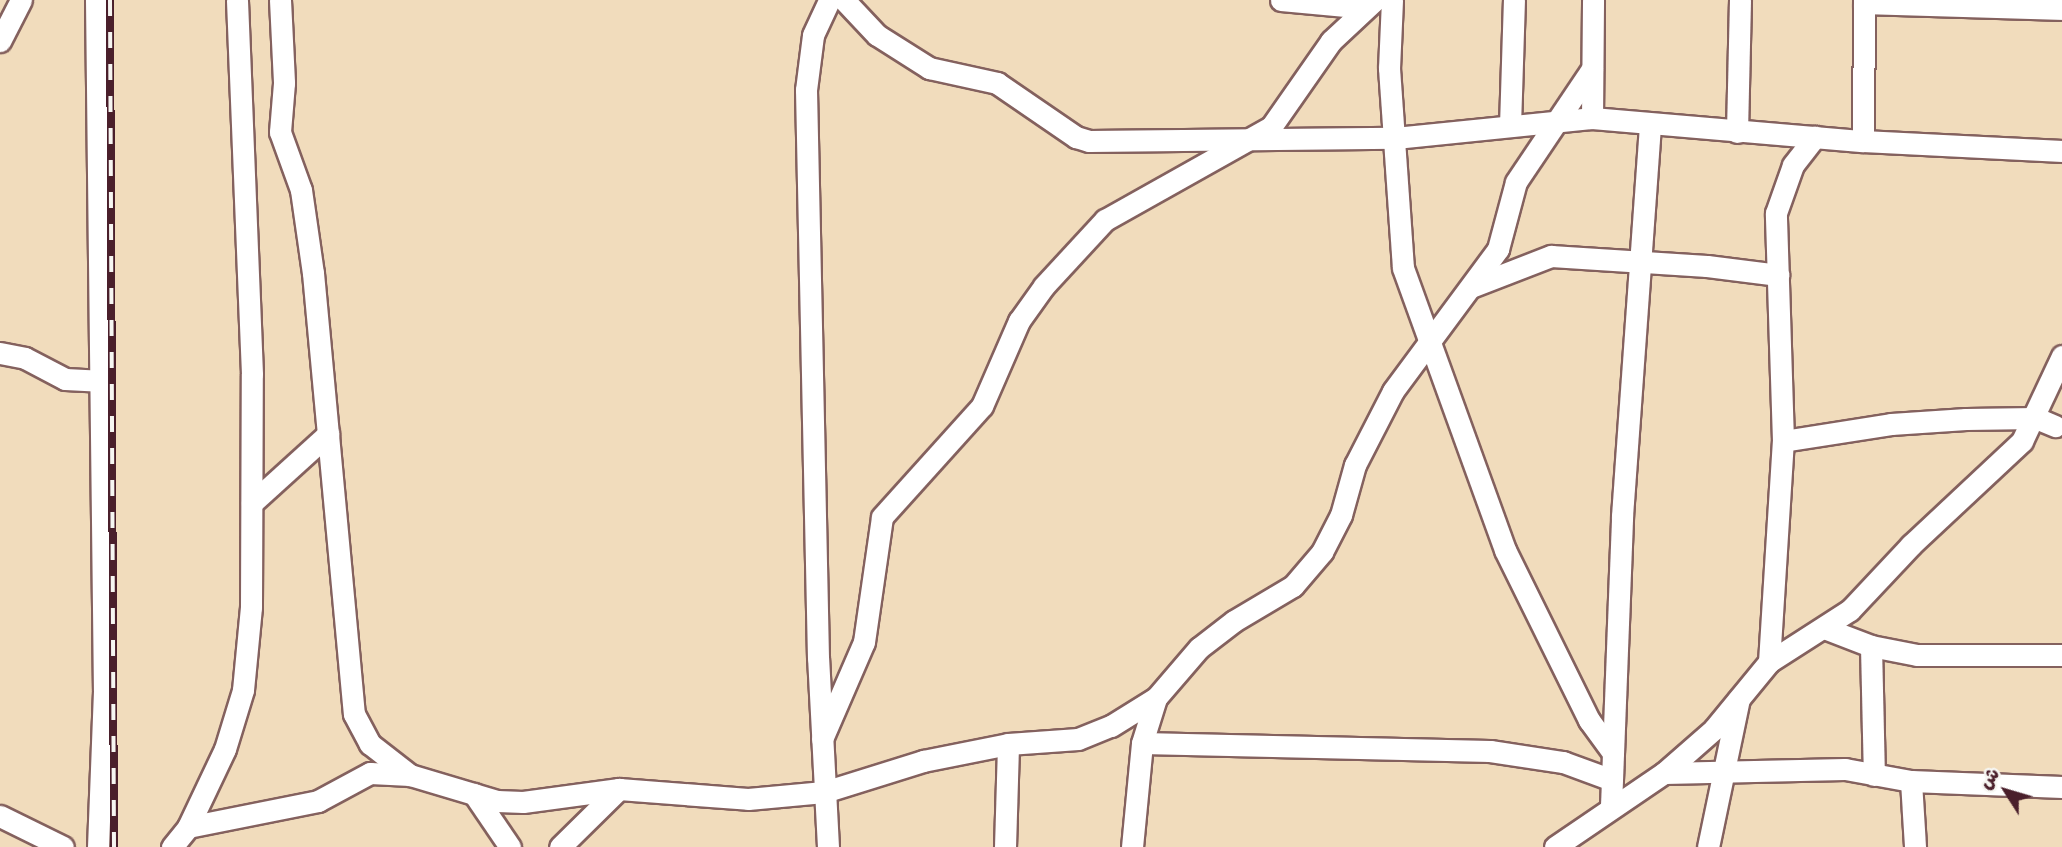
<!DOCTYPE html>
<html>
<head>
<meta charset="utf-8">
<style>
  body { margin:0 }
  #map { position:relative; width:2062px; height:847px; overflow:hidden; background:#f1dcbc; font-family:Caveat,"Playpen Sans Arabic",sans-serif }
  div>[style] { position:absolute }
  .roads { filter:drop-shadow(2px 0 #84615e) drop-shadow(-2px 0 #84615e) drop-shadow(0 2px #84615e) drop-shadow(0 -2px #84615e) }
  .minor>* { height:21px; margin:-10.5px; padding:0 10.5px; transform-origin:10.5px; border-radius:10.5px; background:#fff }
  .rail>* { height:8px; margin-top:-4px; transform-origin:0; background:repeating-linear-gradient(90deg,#f6f6f2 0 16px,#4a1f2b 0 32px); box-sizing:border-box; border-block:2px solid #4a1f2b }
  span { translate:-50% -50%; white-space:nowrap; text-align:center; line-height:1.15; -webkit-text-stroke:5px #f6f6f2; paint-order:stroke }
  .north { position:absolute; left:1971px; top:756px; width:70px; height:70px; -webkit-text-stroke:5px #f6f6f2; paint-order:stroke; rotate:307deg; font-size:19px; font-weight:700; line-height:28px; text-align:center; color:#4a1f2b }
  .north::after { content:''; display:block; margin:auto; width:24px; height:32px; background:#4a1f2b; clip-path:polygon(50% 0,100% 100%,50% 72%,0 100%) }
</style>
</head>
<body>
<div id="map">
  <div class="roads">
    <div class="minor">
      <div style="left:96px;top:0;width:691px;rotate:89.34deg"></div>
      <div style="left:104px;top:691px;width:156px;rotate:92.2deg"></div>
      <div style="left:280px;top:0;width:83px;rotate:87.2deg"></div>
      <div style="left:284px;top:83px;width:49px;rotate:94.7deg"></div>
      <div style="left:280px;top:132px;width:62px;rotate:70.1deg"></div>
      <div style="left:301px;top:190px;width:84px;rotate:81.8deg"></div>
      <div style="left:313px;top:273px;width:443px;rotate:84.7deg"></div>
      <div style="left:354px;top:714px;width:34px;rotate:62deg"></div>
      <div style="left:370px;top:744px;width:51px;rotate:37.8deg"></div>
      <div style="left:844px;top:0;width:48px;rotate:46.7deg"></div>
      <div style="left:877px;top:35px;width:62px;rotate:32.4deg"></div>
      <div style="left:929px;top:68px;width:70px;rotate:12.4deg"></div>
      <div style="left:997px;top:83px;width:96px;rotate:34.4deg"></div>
      <div style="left:1076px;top:137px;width:14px;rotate:17deg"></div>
      <div style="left:1089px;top:141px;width:306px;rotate:-0.6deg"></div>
      <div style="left:1395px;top:138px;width:198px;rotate:-5.8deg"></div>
      <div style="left:1592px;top:118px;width:272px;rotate:4.9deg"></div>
      <div style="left:1863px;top:141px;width:199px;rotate:2.9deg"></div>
      <div style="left:1281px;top:0;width:84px;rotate:5.4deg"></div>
      <div style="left:1392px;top:0;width:68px;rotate:92.5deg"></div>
      <div style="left:1389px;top:68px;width:200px;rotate:86deg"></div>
      <div style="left:1403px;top:268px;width:300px;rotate:70.1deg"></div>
      <div style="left:1505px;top:550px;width:190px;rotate:63.7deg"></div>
      <div style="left:1589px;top:720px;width:41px;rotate:54deg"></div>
      <div style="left:1864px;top:3px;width:198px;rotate:1.7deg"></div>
      <div style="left:0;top:41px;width:46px;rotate:-62.9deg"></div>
      <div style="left:1592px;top:118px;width:118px;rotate:-89.5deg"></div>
      <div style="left:1510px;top:126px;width:126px;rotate:-88.2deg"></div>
      <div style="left:1737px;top:132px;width:132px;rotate:-88.7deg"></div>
      <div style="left:1863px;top:141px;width:141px;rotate:-89.6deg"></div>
      <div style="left:1471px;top:287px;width:86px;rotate:-21.2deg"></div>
      <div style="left:1551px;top:256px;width:156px;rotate:3.7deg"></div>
      <div style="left:1707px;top:266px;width:72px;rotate:7.2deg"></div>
      <div style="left:0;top:353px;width:25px;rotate:11deg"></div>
      <div style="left:25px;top:358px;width:45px;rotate:27.7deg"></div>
      <div style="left:65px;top:379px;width:34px;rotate:3deg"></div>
      <div style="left:1783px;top:441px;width:109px;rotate:-8.9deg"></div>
      <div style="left:1891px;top:424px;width:75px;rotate:-3.8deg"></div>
      <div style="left:1966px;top:419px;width:70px;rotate:-0.8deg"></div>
      <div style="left:2036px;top:418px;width:21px;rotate:23deg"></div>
      <div style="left:252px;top:503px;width:103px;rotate:-42.2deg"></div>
      <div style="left:1824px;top:628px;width:50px;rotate:21deg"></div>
      <div style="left:1871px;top:646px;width:47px;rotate:11.1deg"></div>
      <div style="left:1917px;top:655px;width:145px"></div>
      <div style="left:1871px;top:646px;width:129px;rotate:88.7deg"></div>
      <div style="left:1769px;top:662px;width:221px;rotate:-86.4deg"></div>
      <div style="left:1783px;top:441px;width:228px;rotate:-91.8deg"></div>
      <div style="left:1776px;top:213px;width:51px;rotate:-70.5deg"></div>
      <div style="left:1793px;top:165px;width:36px;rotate:-52deg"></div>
      <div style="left:822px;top:739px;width:106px;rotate:-66.6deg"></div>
      <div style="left:864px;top:642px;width:126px;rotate:-81.8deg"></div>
      <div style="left:882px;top:517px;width:149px;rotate:-48deg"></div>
      <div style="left:982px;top:406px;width:93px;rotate:-66.5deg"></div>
      <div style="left:1019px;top:321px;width:43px;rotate:-54.5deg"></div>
      <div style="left:1044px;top:286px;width:90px;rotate:-47.3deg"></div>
      <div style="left:1105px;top:220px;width:190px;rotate:-29.3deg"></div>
      <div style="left:1271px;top:127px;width:105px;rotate:-55.1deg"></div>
      <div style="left:1331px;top:41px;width:60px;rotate:-43deg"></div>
      <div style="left:1142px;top:743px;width:348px;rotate:1.3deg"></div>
      <div style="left:1490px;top:751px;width:74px;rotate:8.6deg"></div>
      <div style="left:1563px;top:762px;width:52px;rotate:20.2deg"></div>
      <div style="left:1664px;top:773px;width:181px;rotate:-1.3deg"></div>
      <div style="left:1845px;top:769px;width:67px;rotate:10.3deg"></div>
      <div style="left:1911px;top:781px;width:151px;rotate:2.3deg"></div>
      <div style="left:1911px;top:781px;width:66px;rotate:86.5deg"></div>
      <div style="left:474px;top:794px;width:64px;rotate:55.8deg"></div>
      <div style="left:1611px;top:806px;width:290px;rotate:-87.8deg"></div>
      <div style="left:1622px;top:516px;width:392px;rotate:-85.9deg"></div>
      <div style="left:0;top:816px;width:70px;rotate:26.2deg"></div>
      <div style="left:188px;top:827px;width:133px;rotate:-11.3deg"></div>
      <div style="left:318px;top:801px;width:59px;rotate:-28.3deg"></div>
      <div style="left:370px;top:773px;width:40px;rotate:2.9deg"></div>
      <div style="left:410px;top:775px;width:91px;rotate:16.6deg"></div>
      <div style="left:497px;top:801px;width:26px;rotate:2deg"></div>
      <div style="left:523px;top:802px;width:97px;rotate:-7.7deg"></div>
      <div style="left:619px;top:789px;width:129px;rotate:4.4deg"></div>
      <div style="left:748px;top:799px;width:76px;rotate:-5.3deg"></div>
      <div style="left:824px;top:792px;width:104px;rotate:-17.4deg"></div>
      <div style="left:923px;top:761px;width:87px;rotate:-11.3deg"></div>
      <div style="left:1008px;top:744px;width:70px;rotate:-4.1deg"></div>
      <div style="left:1078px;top:739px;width:35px;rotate:-22deg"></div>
      <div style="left:1111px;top:726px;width:53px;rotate:-31.9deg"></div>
      <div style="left:1156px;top:698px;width:66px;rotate:-49.3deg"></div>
      <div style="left:1199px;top:648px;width:44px;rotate:-37.6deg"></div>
      <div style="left:1234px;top:621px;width:69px;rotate:-30.7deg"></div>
      <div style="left:1293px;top:586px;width:45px;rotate:-49.5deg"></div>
      <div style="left:1322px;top:552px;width:42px;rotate:-62.8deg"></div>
      <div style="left:1341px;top:515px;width:52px;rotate:-74.4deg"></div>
      <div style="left:1355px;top:465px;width:83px;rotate:-62.8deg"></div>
      <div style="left:1393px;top:391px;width:177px;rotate:-53.5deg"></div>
      <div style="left:1498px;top:249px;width:69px;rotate:-75deg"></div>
      <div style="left:1516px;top:182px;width:136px;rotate:-56.1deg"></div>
      <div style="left:172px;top:847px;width:26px;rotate:-51deg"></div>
      <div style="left:188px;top:827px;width:86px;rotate:-64.6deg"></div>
      <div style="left:225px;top:749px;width:62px;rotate:-73deg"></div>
      <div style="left:243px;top:690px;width:83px;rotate:-84.5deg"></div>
      <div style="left:251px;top:607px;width:233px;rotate:-89.8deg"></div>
      <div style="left:252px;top:374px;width:374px;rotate:-92.3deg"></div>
      <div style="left:560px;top:847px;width:83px;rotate:-44.5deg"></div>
      <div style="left:828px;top:847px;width:189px;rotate:-93deg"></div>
      <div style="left:818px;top:658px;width:568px;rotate:-91.21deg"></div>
      <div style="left:806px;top:90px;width:55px;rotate:-82.7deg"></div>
      <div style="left:813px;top:35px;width:38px;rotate:-65deg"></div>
      <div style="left:1005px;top:847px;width:103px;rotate:-88.3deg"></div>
      <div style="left:1132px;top:847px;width:104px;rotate:-84.5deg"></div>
      <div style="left:1142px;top:743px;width:47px;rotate:-72.7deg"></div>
      <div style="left:1555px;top:847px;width:132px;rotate:-34.2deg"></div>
      <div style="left:1664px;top:773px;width:67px;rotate:-41.3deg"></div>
      <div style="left:1714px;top:729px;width:87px;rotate:-50.6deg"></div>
      <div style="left:1769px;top:662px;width:96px;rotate:-32.7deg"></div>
      <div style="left:1850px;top:610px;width:89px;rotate:-46.8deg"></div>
      <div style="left:1911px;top:545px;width:152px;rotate:-43.1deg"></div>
      <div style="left:2022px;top:441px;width:94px;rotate:-64.8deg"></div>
      <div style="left:1708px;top:847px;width:151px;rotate:-78.2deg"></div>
    </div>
  </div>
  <div class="rail">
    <div style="left:110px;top:0;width:847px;rotate:89.73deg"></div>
  </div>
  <div class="north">ش</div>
</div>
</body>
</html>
